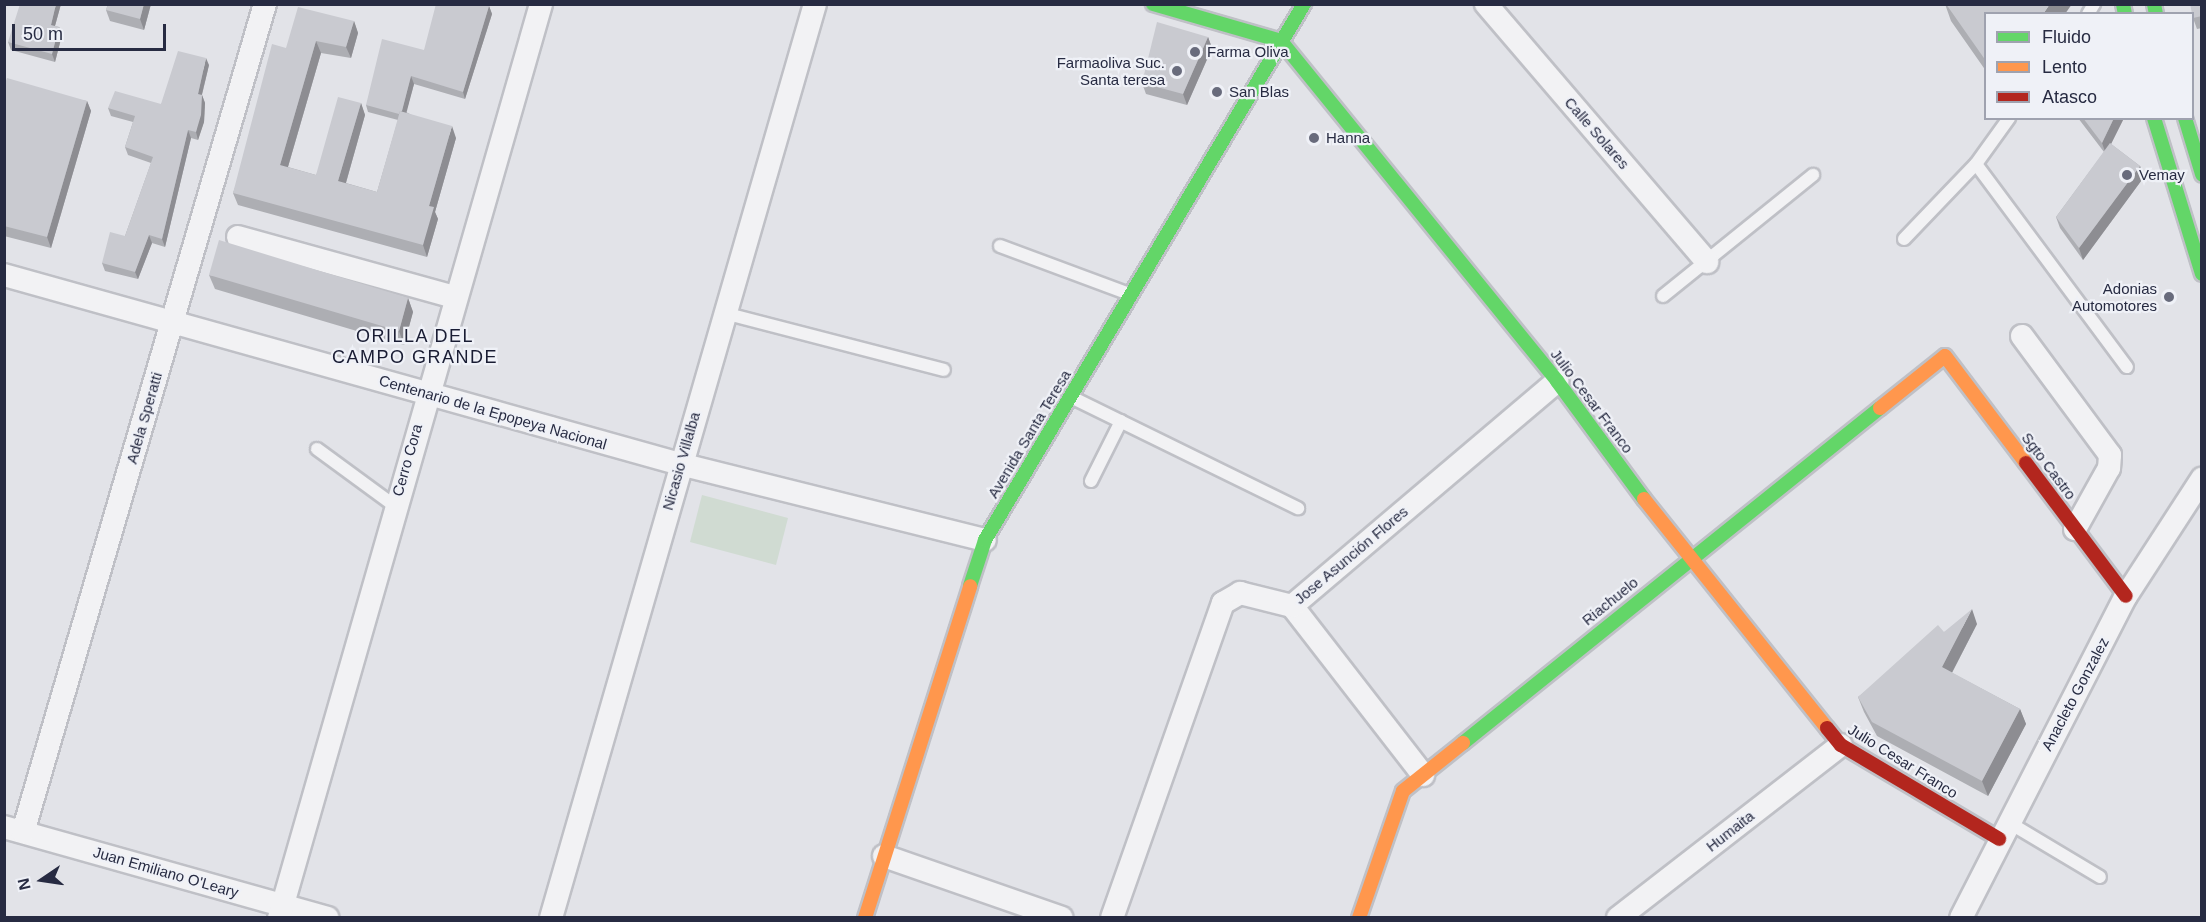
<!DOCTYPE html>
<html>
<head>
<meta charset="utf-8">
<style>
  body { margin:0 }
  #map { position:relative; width:2206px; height:922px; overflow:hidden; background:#e2e3e8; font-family:Helvetica,sans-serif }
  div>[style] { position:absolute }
  .green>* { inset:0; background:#d0dbd2 }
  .roads { filter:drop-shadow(2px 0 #bfc0c6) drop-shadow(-2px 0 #bfc0c6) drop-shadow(0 2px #bfc0c6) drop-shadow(0 -2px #bfc0c6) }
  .lane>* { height:12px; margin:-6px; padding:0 6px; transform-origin:6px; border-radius:6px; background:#f2f2f4 }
  .street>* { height:22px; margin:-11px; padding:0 11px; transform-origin:11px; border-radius:11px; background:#f2f2f4 }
  .fast>* { height:14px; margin:-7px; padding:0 7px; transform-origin:7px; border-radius:7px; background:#63d668 }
  .slow>* { height:14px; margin:-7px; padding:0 7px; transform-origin:7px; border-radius:7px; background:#ff974d }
  .jam>* { height:14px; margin:-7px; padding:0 7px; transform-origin:7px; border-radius:7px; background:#b3261e }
  .wall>* { inset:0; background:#adaeb3 }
  .shaded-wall>* { inset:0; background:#8d8d92 }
  .building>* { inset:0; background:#c9cad0 }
  .dots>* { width:16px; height:16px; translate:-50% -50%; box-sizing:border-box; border:3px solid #eff1f7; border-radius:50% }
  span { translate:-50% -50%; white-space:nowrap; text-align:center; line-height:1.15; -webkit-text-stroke:4.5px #eff1f7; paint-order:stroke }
  .poi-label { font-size:15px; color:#272b42 }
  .left { translate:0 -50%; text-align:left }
  .right { translate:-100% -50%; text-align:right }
  .street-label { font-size:15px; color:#272b42 }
  .quarter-label { font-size:18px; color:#191c33; letter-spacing:1.5px }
  .frame { position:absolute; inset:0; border:6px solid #272b42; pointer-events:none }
  .legend { position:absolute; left:1984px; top:12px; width:210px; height:108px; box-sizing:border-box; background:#eff1f7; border:2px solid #9fa2af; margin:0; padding:8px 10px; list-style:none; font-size:18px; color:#272b42 }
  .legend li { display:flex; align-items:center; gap:12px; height:30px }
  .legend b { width:30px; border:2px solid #9fa2af }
  .north { position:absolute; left:12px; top:850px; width:60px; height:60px; -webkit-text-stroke:4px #eff1f7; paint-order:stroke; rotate:257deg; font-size:16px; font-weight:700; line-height:24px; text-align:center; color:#272b42 }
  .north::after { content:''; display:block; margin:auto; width:21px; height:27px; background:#272b42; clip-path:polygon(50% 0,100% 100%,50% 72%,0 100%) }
  .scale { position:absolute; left:12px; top:24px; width:154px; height:27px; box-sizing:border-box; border:3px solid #272b42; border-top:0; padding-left:8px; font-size:18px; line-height:21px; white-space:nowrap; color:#272b42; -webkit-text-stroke:4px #eff1f7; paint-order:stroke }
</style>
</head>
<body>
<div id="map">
  <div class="green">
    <div style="clip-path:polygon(702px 495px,788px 518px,776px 565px,690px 542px)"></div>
  </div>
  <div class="roads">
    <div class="lane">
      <div style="left:2088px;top:14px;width:12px;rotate:-59deg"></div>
      <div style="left:1976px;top:164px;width:253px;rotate:53.4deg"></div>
      <div style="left:1904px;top:239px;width:104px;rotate:-46.2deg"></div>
      <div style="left:1976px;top:164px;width:57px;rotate:-54.3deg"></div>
      <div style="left:1000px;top:246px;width:138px;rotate:20.4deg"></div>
      <div style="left:1663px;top:296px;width:193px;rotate:-38.9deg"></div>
      <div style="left:724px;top:313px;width:227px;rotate:14.5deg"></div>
      <div style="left:1071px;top:397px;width:253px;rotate:26.1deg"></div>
      <div style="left:317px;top:449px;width:97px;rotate:36.2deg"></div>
      <div style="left:1091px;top:481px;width:67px;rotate:-63.4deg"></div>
      <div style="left:2008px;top:822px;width:107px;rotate:30.9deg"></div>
    </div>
    <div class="street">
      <div style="left:1486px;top:4px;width:340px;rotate:49.4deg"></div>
      <div style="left:238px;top:237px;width:224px;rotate:15.5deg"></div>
      <div style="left:4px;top:275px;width:702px;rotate:15.62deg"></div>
      <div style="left:680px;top:464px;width:314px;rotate:14deg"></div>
      <div style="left:2022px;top:336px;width:148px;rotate:53.5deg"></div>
      <div style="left:2110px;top:455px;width:13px;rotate:94deg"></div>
      <div style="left:2109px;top:468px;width:70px;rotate:119.1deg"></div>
      <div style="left:1292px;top:606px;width:348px;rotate:-40.3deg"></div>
      <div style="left:1292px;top:606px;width:214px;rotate:52.2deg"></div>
      <div style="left:4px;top:827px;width:336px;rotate:15.7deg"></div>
      <div style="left:23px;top:832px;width:863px;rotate:-73.71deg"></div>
      <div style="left:884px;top:856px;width:188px;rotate:19.2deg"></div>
      <div style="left:279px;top:918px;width:951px;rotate:-74deg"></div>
      <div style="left:551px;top:918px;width:951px;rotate:-73.89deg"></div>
      <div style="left:1112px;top:918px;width:334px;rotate:-70.6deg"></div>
      <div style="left:1223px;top:603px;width:20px;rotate:-30deg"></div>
      <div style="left:1240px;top:593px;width:54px;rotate:14deg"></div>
      <div style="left:1618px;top:918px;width:282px;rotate:-37.8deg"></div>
      <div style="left:1961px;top:918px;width:362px;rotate:-62.9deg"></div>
      <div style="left:2126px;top:596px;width:140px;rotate:-57deg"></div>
    </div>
    <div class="fast">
      <div style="left:1153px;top:4px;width:133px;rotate:16.1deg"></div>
      <div style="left:1281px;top:41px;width:438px;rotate:50.9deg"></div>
      <div style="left:1557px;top:381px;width:147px;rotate:53.6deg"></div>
      <div style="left:2123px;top:4px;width:10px;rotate:79deg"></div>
      <div style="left:2154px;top:4px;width:10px;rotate:79deg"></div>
      <div style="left:2154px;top:118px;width:163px;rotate:72.9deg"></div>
      <div style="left:2185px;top:118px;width:59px;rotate:73.1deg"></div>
      <div style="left:970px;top:586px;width:48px;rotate:-71.9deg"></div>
      <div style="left:985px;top:540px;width:624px;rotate:-59.24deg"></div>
      <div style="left:1463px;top:743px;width:535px;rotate:-38.78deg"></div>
    </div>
    <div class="slow">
      <div style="left:1880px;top:408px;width:83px;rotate:-38.7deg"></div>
      <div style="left:1945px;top:356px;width:134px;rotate:52.9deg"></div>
      <div style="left:1644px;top:499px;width:293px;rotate:51.4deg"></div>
      <div style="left:865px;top:918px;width:348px;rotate:-72.4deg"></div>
      <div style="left:1359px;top:918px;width:134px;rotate:-70.9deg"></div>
      <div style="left:1403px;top:791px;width:77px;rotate:-38.7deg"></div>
    </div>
    <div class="jam">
      <div style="left:2026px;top:463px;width:166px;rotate:53.1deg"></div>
      <div style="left:1827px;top:728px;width:22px;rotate:51deg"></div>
      <div style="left:1841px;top:745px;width:184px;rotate:30.7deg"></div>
    </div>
  </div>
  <div class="wall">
    <div style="clip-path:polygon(61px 4px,55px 26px,59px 27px,62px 35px,55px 62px,11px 50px,8px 42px)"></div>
    <div style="clip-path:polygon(108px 4px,151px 4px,144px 30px,110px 21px,106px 10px)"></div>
    <div style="clip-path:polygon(1945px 4px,2072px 4px,1986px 14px,1986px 71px,1951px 21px)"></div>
    <div style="clip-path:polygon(2202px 4px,2202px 28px,2197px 29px,2193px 18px)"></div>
    <div style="clip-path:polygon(489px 6px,492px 14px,465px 99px,414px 84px,406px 112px,456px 138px,435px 212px,438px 219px,427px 257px,238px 205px,233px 193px,286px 48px,354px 21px,358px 33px,351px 58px,321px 53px,288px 167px,316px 175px,361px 103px,365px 115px,346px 183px,377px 192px,398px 120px,368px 112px,366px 105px,424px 50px)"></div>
    <div style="clip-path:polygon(1208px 37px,1212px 48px,1187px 105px,1146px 94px,1142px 83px)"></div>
    <div style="clip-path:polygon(209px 65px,202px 95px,205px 103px,204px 122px,198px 140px,191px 138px,165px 247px,152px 243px,138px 279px,105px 271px,102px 263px,125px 236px,151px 163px,128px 155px,125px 147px,133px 122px,111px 116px,108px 108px,161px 104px)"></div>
    <div style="clip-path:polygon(4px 86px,87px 101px,91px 111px,51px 248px,4px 236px)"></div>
    <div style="clip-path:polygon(2078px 118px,2124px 118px,2111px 144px,2140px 166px,2144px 177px,2083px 260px,2060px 228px,2056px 217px,2104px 152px)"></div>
    <div style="clip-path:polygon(209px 275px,408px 298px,413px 312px,404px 345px,215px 289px)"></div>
    <div style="clip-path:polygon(1977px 624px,1952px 673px,2020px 709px,2026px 724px,1988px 796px,1877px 736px,1864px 712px,1858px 697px,1944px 632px)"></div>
  </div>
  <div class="shaded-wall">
    <div style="clip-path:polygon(56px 4px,61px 4px,53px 33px,51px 25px)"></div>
    <div style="clip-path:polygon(144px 4px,151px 4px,144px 30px,140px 19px)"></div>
    <div style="clip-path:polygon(2050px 4px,2072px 4px,2065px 14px,2043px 14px)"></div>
    <div style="clip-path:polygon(489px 6px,492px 14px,465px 99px,463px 92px)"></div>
    <div style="clip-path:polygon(354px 21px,358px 33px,351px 58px,346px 47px)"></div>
    <div style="clip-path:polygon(59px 27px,62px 35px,55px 62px,52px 54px)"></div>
    <div style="clip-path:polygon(1208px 37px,1212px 48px,1187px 105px,1183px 94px)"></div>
    <div style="clip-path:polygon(316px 41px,321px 53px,285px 177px,280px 165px)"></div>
    <div style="clip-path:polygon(206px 58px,209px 65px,200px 102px,198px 94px)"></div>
    <div style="clip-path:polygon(411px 76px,414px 84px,404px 122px,401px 114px)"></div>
    <div style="clip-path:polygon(202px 95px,205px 103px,204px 122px,198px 140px,196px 132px)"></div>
    <div style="clip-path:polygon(87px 101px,91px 111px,51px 248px,47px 237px)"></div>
    <div style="clip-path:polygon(361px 103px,365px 115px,343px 193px,338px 181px)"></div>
    <div style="clip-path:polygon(2114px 118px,2124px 118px,2106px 154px,2102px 143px)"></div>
    <div style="clip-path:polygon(452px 126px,456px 138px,435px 212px,438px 219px,427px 257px,423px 245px,429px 206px)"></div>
    <div style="clip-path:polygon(188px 130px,191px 138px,165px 247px,162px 239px)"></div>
    <div style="clip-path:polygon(2140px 166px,2144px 177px,2083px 260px,2079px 248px)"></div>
    <div style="clip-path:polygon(149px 235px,152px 243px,138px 279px,135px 272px)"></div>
    <div style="clip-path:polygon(408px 298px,413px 312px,404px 345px,399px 331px)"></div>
    <div style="clip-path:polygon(1972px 609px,1977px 624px,1947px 682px,1942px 667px)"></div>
    <div style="clip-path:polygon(2020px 709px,2026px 724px,1988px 796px,1982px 781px)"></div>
  </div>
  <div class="building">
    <div style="clip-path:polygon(20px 4px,56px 4px,51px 25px,59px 27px,52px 54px,8px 42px)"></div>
    <div style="clip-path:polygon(108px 4px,144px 4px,140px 19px,106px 10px)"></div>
    <div style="clip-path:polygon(436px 4px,482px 4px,489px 6px,463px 92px,411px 76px,402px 111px,400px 111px,399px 114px,366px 105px,382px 39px,424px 50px)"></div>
    <div style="clip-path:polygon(1946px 4px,2050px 4px,2043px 14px,1986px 14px,1986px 61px)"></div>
    <div style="clip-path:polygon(2190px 4px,2202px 4px,2202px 16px,2193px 18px)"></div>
    <div style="clip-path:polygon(298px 7px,354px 21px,346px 47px,316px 41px,280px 165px,316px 175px,338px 97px,361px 103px,338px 181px,377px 192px,400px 111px,452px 126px,429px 206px,434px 207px,423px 245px,233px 193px,272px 44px,286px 48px)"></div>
    <div style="clip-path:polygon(1157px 22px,1208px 37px,1183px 94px,1142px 83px)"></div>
    <div style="clip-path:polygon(178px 51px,206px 58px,198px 94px,202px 95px,201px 115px,196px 132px,188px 130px,162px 239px,149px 235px,135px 272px,102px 263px,110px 232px,125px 236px,153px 157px,125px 147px,135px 116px,108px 108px,115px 91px,161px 104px)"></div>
    <div style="clip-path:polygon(7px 78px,87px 101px,47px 237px,4px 226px,4px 86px)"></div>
    <div style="clip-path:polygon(2083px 118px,2114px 118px,2102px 143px)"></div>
    <div style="clip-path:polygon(2110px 143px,2140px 166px,2079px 248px,2056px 217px)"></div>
    <div style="clip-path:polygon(219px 240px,408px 298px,399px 331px,209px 275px)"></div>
    <div style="clip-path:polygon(1972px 609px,1942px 667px,2020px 709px,1982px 781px,1872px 722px,1858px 697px,1938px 625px,1944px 632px)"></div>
  </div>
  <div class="dots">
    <div style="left:1195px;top:52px;background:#686b7c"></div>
    <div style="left:1177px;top:71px;background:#686b7c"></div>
    <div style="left:1217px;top:92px;background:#686b7c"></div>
    <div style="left:1314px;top:138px;background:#686b7c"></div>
    <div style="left:2127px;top:175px;background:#686b7c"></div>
    <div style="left:2169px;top:297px;background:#686b7c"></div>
  </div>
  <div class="poi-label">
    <span class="left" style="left:1207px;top:52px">Farma Oliva</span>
    <span class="right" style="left:1165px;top:71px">Farmaoliva Suc.<br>Santa teresa</span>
    <span class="left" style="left:1229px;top:92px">San Blas</span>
    <span class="left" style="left:1326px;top:138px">Hanna</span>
    <span class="left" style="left:2139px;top:175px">Vemay</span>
    <span class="right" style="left:2157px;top:297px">Adonias<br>Automotores</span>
  </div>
  <div class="street-label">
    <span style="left:1597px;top:133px;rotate:49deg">Calle Solares</span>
    <span style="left:1592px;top:401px;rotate:53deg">Julio Cesar Franco</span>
    <span style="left:493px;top:412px;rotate:16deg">Centenario de la Epopeya Nacional</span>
    <span style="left:144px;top:418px;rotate:-74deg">Adela Speratti</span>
    <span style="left:1029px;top:434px;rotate:-59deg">Avenida Santa Teresa</span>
    <span style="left:407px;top:460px;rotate:-74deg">Cerro Cora</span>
    <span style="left:681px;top:461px;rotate:-74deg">Nicasio Villalba</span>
    <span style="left:2049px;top:466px;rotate:53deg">Sgto Castro</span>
    <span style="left:1351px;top:555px;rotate:-40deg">Jose Asunción Flores</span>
    <span style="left:1610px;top:601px;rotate:-39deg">Riachuelo</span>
    <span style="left:2075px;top:694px;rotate:-62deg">Anacleto Gonzalez</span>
    <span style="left:1903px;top:761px;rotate:32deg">Julio Cesar Franco</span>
    <span style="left:1730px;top:831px;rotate:-38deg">Humaita</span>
    <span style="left:166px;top:872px;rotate:16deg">Juan Emiliano O'Leary</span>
  </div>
  <div class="quarter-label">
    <span style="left:415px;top:347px">ORILLA DEL<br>CAMPO GRANDE</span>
  </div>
  <div class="frame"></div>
  <ul class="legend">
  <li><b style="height:8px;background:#63d668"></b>Fluido</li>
  <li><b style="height:8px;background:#ff974d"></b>Lento</li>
  <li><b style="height:8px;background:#b3261e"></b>Atasco</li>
  </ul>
  <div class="north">N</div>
  <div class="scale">50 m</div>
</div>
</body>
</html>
